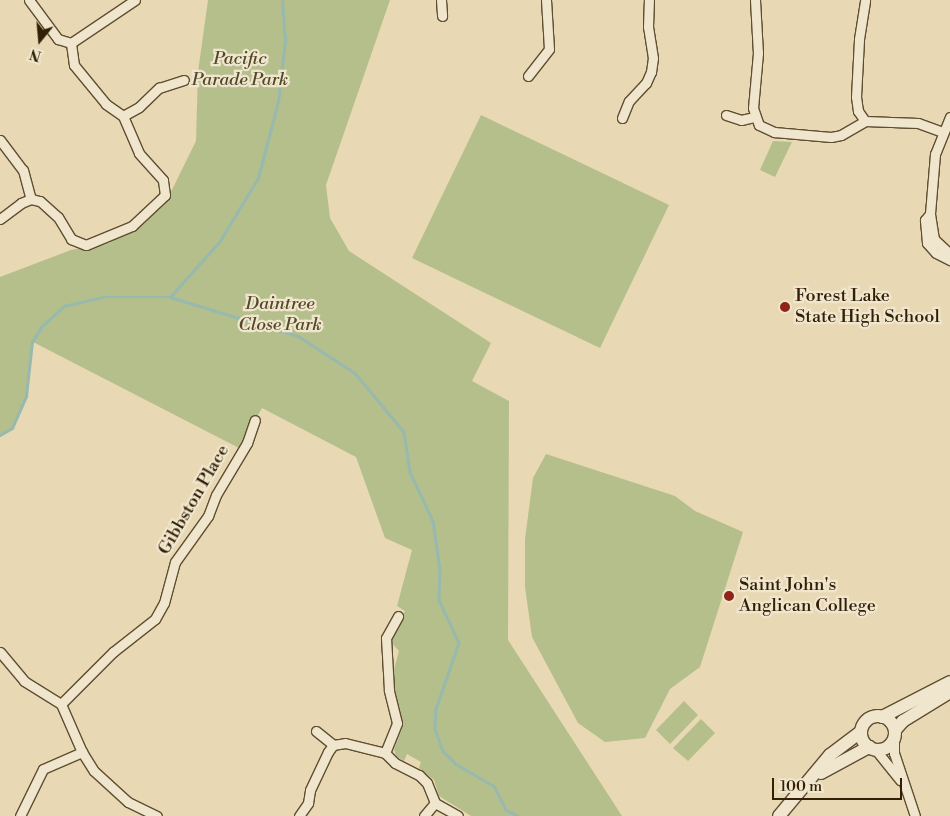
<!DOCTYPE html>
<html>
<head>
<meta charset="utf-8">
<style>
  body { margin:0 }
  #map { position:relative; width:950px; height:816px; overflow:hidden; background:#e8d8b3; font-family:"Libre Bodoni",serif }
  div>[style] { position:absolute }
  .green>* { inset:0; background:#b5bf8c }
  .stream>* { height:2.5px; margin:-1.25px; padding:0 1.25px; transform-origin:1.25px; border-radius:1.25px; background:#97b9ae }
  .roads { filter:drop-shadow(1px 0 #5f4e31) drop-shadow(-1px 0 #5f4e31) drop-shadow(0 1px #5f4e31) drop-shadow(0 -1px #5f4e31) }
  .street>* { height:9px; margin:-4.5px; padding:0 4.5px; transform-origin:4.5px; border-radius:4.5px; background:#f0e6ce }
  .secondary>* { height:12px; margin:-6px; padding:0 6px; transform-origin:6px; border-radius:6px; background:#f0e6ce }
  .secondary>.ring { margin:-6px; padding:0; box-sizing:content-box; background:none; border:12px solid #f0e6ce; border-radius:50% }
  .dots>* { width:14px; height:14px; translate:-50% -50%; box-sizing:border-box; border:2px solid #f0e6ce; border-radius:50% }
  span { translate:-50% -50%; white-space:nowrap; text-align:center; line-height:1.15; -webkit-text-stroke:4.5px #f0e6ce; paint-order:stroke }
  .park-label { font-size:18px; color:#524828; font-style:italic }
  .poi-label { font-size:18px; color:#312006 }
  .left { translate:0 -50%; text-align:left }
  .street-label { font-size:18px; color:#312006 }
  .north { position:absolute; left:15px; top:15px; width:50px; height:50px; -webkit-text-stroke:4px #f0e6ce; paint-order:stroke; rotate:197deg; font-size:14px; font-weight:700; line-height:20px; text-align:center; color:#312006 }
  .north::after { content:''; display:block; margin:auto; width:18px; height:22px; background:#312006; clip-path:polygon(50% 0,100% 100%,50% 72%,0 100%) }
  .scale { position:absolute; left:772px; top:778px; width:130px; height:22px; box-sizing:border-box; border:2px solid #312006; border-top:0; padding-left:6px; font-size:15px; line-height:18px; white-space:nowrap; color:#312006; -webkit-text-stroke:4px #f0e6ce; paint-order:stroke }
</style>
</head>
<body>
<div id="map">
  <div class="green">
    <div style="clip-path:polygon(208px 0,390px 0,326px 185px,330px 218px,349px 251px,491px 343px,472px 381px,509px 401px,508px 640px,622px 816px,471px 816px,439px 796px,434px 780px,419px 768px,421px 762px,407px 754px,404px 761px,396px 756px,394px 749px,403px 726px,393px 693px,393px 673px,399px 651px,390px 641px,405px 611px,397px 606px,412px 550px,385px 538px,356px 457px,262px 408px,239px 448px,33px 342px,26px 396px,12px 428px,0 435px,0 277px,71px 250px,109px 243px,147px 220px,165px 204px,196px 141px,198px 72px)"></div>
    <div style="clip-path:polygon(481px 115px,669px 205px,600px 348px,412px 258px)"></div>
    <div style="clip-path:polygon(773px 141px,792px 142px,775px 177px,760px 170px)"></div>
    <div style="clip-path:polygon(546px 454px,675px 496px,695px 511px,743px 532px,700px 667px,670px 689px,645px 738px,605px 742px,578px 723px,532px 637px,525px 587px,525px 539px,533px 478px)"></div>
    <div style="clip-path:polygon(684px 701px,698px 715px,670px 744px,656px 730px)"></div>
    <div style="clip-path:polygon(701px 719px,715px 733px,688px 761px,673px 748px)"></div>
  </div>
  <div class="stream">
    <div style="left:170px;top:297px;width:134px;rotate:16.9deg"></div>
    <div style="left:298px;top:336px;width:68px;rotate:33deg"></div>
    <div style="left:355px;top:373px;width:77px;rotate:50.3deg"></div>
    <div style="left:404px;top:432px;width:40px;rotate:81.5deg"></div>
    <div style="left:410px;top:472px;width:54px;rotate:64.9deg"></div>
    <div style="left:433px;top:521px;width:49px;rotate:81.9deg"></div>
    <div style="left:440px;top:570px;width:30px;rotate:92deg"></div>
    <div style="left:439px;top:600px;width:47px;rotate:65.1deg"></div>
    <div style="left:459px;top:643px;width:70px;rotate:109.2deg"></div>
    <div style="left:436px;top:709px;width:20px;rotate:93deg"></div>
    <div style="left:435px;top:729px;width:23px;rotate:70deg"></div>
    <div style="left:443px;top:751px;width:18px;rotate:45deg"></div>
    <div style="left:456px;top:764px;width:44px;rotate:30.1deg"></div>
    <div style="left:494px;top:786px;width:27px;rotate:63deg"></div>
    <div style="left:506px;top:810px;width:13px;rotate:27deg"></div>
    <div style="left:0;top:435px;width:14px;rotate:-30deg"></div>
    <div style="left:12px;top:428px;width:35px;rotate:-66deg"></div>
    <div style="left:26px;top:396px;width:54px;rotate:-83.7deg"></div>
    <div style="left:32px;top:342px;width:19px;rotate:-58deg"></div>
    <div style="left:42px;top:326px;width:30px;rotate:-42deg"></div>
    <div style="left:64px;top:306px;width:39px;rotate:-13deg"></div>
    <div style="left:102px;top:297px;width:68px"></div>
    <div style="left:170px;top:297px;width:75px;rotate:-48.2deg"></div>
    <div style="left:220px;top:241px;width:74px;rotate:-58.9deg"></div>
    <div style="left:258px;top:178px;width:79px;rotate:-75.3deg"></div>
    <div style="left:278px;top:102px;width:61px;rotate:-83.5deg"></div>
    <div style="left:285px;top:41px;width:41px;rotate:-94.2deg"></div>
  </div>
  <div class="roads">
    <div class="street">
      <div style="left:29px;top:0;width:49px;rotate:53.4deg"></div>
      <div style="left:58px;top:39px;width:14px;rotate:17deg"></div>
      <div style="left:71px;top:43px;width:77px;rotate:-33.9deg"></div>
      <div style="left:441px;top:0;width:16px;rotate:86deg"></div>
      <div style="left:755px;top:0;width:53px;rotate:86.8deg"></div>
      <div style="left:758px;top:53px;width:55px;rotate:95.2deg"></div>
      <div style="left:753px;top:108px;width:18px;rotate:71deg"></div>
      <div style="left:759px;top:125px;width:17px;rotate:25deg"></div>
      <div style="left:774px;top:132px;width:57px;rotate:5deg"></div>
      <div style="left:831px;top:137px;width:10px;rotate:-11deg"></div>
      <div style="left:841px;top:135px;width:28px;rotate:-30deg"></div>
      <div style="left:865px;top:121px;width:53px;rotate:2.2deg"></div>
      <div style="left:918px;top:123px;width:27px;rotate:20deg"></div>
      <div style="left:528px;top:76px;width:34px;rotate:-52deg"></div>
      <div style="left:549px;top:49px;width:49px;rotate:-93.5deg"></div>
      <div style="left:726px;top:115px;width:16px;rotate:18deg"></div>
      <div style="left:741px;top:120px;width:13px;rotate:-13deg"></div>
      <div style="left:123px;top:116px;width:18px;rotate:-29deg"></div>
      <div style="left:139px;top:107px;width:28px;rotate:-44deg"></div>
      <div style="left:159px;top:88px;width:26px;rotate:-18deg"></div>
      <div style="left:950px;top:117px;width:40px;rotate:112deg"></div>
      <div style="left:935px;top:154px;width:60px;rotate:94.8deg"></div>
      <div style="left:930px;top:214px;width:25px;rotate:81deg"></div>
      <div style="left:934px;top:239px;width:22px;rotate:43deg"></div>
      <div style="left:622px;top:118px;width:18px;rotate:-68deg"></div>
      <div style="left:629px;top:101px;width:25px;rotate:-47deg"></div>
      <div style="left:646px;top:83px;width:12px;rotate:-66deg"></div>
      <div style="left:651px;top:72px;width:14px;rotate:-82deg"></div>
      <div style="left:653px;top:58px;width:31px;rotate:-99deg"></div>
      <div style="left:648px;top:27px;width:27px;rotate:-88deg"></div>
      <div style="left:865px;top:121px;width:12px;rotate:-125deg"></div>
      <div style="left:858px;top:111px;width:14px;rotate:-98deg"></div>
      <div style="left:856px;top:97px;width:58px;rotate:-87deg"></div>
      <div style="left:859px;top:39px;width:39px;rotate:-81deg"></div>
      <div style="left:0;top:140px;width:38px;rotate:53deg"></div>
      <div style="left:23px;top:170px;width:30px;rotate:75deg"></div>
      <div style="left:930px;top:214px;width:8px;rotate:130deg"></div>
      <div style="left:925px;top:220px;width:23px;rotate:85deg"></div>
      <div style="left:927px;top:243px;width:13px;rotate:48deg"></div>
      <div style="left:936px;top:253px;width:16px;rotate:27deg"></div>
      <div style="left:0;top:219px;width:26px;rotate:-37deg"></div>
      <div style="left:21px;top:203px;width:11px;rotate:-22deg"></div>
      <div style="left:31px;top:199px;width:9px;rotate:13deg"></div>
      <div style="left:40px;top:201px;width:24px;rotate:42deg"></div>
      <div style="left:58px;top:217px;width:26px;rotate:59deg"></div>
      <div style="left:71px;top:239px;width:16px;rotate:22deg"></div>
      <div style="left:86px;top:245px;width:50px;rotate:-22.4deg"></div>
      <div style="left:132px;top:226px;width:45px;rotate:-43.2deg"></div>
      <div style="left:165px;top:195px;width:15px;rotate:-98deg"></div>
      <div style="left:163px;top:180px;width:36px;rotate:-132deg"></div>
      <div style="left:139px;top:153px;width:40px;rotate:-113.4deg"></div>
      <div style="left:123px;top:116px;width:21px;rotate:-145deg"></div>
      <div style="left:106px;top:104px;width:50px;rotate:-129.4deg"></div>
      <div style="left:74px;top:65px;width:22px;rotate:-98deg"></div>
      <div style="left:0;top:652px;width:38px;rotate:50deg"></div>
      <div style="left:24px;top:681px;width:44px;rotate:31.9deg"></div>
      <div style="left:61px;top:704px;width:52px;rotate:66.4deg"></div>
      <div style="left:82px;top:752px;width:22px;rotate:58deg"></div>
      <div style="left:94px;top:771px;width:46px;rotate:42.4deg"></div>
      <div style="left:128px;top:802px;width:32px;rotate:26deg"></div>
      <div style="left:61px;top:704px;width:74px;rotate:-45deg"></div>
      <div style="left:113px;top:652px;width:53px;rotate:-38.2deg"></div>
      <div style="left:155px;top:619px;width:18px;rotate:-61deg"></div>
      <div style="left:164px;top:603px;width:42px;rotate:-75deg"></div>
      <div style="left:175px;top:562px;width:57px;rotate:-54.3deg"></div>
      <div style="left:208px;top:516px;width:22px;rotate:-69deg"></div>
      <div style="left:216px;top:495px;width:61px;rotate:-59.2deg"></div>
      <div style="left:247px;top:443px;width:24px;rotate:-71deg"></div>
      <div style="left:316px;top:731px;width:22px;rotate:39deg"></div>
      <div style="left:894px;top:739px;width:14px;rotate:90deg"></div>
      <div style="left:894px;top:753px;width:66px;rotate:71.6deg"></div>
      <div style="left:875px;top:749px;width:40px;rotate:51deg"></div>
      <div style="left:385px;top:753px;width:32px;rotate:-68deg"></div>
      <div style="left:397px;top:723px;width:34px;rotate:-104deg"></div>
      <div style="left:389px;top:690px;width:52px;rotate:-93.3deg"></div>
      <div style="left:386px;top:638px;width:25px;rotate:-61deg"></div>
      <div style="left:20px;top:816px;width:52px;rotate:-63.9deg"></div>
      <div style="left:43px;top:769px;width:43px;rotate:-23.6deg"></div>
      <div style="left:299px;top:816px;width:16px;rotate:-55deg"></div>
      <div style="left:308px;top:803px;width:13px;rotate:-81deg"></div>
      <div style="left:310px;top:790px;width:42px;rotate:-64.7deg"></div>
      <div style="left:328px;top:752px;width:9px;rotate:-54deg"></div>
      <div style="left:333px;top:745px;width:12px;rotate:-9deg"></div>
      <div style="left:345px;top:743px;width:41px;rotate:14deg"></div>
      <div style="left:385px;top:753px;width:14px;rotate:45deg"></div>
      <div style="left:395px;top:763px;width:27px;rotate:27deg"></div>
      <div style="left:419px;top:775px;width:11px;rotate:45deg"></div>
      <div style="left:427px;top:783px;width:22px;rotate:68deg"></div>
      <div style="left:435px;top:803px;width:26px;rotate:29deg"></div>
      <div style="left:424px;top:816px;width:17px;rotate:-50deg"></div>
    </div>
    <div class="secondary">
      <div class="ring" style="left:861px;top:716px;width:22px;height:22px"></div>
      <div style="left:882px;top:717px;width:76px;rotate:-27.2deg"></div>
      <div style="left:895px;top:730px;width:12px;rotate:-48deg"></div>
      <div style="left:903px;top:721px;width:55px;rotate:-31.7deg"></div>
      <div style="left:821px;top:773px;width:55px;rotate:-28.4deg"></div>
      <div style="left:779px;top:816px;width:80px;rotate:-50.1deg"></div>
      <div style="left:830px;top:755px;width:39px;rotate:-37deg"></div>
    </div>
  </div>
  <div class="dots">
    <div style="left:785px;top:307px;background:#8f2418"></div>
    <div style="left:729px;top:596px;background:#8f2418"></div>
  </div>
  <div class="park-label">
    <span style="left:240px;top:70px">Pacific<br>Parade Park</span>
    <span style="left:280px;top:315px">Daintree<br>Close Park</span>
  </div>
  <div class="poi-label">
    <span class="left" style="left:795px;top:307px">Forest Lake<br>State High School</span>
    <span class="left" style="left:739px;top:596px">Saint John's<br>Anglican College</span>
  </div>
  <div class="street-label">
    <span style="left:194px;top:500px;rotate:-60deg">Gibbston Place</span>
  </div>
  <div class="north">N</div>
  <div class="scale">100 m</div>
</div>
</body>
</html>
